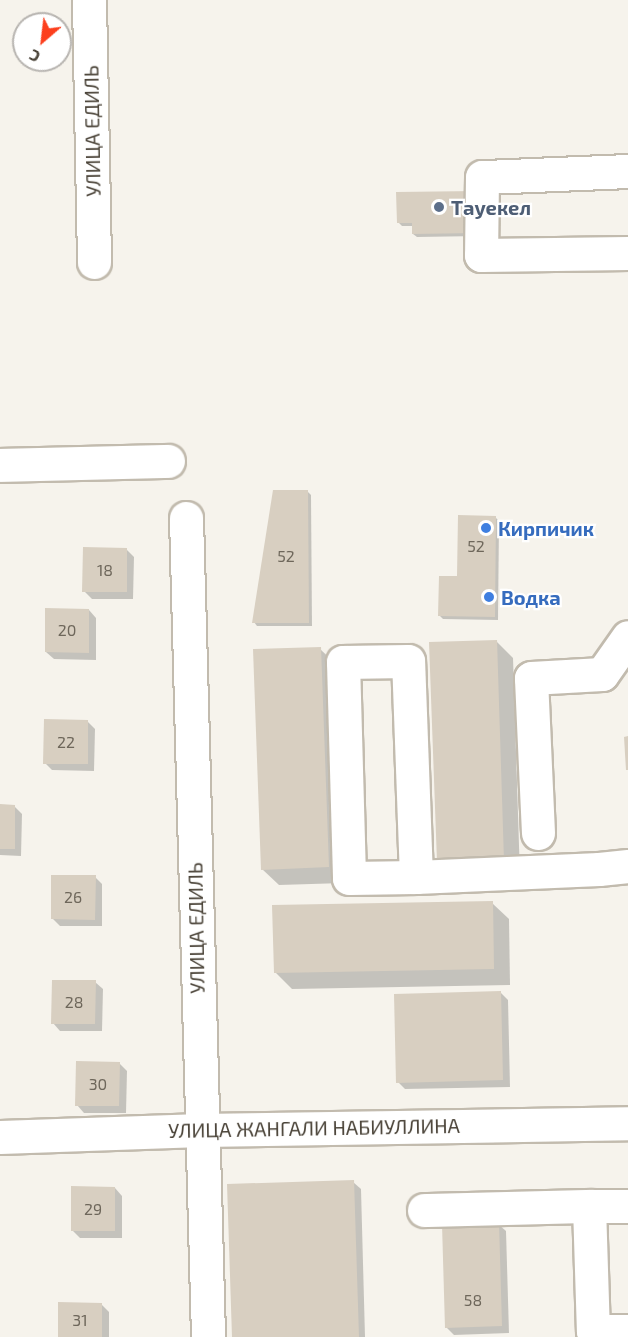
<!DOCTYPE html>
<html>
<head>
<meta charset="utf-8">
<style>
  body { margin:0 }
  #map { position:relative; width:628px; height:1337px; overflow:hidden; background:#f6f3ec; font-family:"Exo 2",sans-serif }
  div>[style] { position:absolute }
  .shadow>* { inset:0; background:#0003 }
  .building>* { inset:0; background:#d8cfc1 }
  .roads { filter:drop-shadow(2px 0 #c2bbae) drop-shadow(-2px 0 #c2bbae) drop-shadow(0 2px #c2bbae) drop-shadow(0 -2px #c2bbae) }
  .minor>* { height:33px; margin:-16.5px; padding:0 16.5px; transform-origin:16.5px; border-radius:16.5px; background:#fff }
  .dots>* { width:16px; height:16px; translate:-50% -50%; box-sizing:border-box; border:3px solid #fff; border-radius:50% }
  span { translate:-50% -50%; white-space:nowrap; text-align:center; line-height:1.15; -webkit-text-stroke:4.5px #fff; paint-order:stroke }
  .number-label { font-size:16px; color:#6e675b }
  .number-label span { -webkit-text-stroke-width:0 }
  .street-label { font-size:20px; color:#4b4439 }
  .service-label { font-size:20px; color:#4e5e75; font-weight:700 }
  .left { translate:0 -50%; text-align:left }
  .shop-label { font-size:20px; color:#366cbe; font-weight:700 }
  .north { position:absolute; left:12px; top:12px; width:60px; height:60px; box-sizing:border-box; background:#fff; border:2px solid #b7b4b0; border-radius:50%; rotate:208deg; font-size:16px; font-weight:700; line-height:24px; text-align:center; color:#4b4439 }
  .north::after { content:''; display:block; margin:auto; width:21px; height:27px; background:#fc3f1d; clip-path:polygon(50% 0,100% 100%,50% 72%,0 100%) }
</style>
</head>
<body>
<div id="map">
  <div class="shadow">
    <div style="clip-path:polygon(398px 193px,480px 236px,417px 237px,413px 234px,413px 226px,402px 226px,398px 222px)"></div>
    <div style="clip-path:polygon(307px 491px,311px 495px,312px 626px,257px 626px,254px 622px)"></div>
    <div style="clip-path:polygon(495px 517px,499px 521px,498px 620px,443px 619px,440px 616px,459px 578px)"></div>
    <div style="clip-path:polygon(126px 549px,134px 557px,133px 599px,92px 599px,84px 591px)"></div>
    <div style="clip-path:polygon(89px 610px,96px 618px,96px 660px,54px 659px,46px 652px)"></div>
    <div style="clip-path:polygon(496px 641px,513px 658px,520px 876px,455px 878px)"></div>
    <div style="clip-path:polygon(320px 649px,337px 665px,344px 883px,279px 885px,262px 869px)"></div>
    <div style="clip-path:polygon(87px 721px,95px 729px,94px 771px,52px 770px,45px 763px)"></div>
    <div style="clip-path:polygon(0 806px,14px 806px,22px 814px,21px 856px,0 855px)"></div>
    <div style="clip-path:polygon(95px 877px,102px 884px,102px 926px,60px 926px,52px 918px)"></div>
    <div style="clip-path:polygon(492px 903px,509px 919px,510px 985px,292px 989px,275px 972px)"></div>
    <div style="clip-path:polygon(95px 982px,103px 989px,102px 1031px,60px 1031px,53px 1023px)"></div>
    <div style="clip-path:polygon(501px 993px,508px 1000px,510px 1087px,405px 1089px,398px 1082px)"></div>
    <div style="clip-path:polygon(119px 1063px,127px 1071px,126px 1113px,84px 1113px,77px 1105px)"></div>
    <div style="clip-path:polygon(353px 1182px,361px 1189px,365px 1337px,234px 1337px)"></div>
    <div style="clip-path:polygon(115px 1188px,122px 1196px,122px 1238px,80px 1238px,72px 1230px)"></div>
    <div style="clip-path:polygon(498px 1224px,506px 1231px,509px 1333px,454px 1335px,446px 1327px)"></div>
    <div style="clip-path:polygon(102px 1305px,109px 1312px,109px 1337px,59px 1337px)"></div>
  </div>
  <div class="building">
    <div style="clip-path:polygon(477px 191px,477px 233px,412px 234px,412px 223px,397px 223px,396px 192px)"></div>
    <div style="clip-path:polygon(273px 490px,308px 490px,309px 623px,252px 623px)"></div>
    <div style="clip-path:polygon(458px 515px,496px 516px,495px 617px,438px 616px,439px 576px,457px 576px)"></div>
    <div style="clip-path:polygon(83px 547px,127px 548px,127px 592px,82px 592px)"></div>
    <div style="clip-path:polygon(45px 608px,89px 609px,89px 653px,45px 652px)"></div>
    <div style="clip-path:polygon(497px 640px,504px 861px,437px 862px,429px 642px)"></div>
    <div style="clip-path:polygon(321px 647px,329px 867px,261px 870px,253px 649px)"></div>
    <div style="clip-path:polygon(44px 719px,88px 720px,88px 764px,43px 764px)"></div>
    <div style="clip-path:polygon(628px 736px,628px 770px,626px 770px,624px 737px)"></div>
    <div style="clip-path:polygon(0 804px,15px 805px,15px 849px,0 849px)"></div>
    <div style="clip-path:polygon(51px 875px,96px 875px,95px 920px,51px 919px)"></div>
    <div style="clip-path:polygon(493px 901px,494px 969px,274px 973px,272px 905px)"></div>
    <div style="clip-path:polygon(52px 980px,96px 980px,95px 1024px,51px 1024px)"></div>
    <div style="clip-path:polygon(501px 991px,503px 1080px,396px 1083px,394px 994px)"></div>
    <div style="clip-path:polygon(76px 1061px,120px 1062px,119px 1106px,75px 1106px)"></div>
    <div style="clip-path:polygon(354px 1180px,359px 1337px,232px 1337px,227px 1184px)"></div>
    <div style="clip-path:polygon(71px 1186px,115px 1187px,115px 1231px,71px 1231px)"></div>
    <div style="clip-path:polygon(499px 1222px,502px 1326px,445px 1328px,442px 1224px)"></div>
    <div style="clip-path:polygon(58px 1302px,102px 1303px,102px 1337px,58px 1337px)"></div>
  </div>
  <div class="roads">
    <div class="minor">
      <div style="left:89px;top:0;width:262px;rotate:88.9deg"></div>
      <div style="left:628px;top:171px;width:146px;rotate:177.6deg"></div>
      <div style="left:482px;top:177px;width:78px;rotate:90.7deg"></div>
      <div style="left:481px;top:255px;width:147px;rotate:-0.8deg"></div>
      <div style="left:0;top:465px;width:168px;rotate:-1.4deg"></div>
      <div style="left:186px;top:518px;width:819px;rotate:88.46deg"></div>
      <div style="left:538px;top:833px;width:155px;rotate:-92.6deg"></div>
      <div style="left:531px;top:678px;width:71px;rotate:-3.2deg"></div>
      <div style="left:602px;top:674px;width:45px;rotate:-54.9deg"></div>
      <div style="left:416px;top:877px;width:216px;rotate:-92.1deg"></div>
      <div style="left:408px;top:661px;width:65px;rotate:179.1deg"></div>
      <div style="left:343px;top:662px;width:216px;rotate:88.4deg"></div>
      <div style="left:349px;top:878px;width:67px;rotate:-0.9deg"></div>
      <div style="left:416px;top:877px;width:183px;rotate:-2.5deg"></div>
      <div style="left:599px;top:869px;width:29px;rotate:-6deg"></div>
      <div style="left:0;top:1137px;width:201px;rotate:-2deg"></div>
      <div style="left:201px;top:1130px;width:427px;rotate:-0.9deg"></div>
      <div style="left:628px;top:1206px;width:39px;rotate:180deg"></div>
      <div style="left:589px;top:1206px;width:125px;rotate:88.2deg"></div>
      <div style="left:593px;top:1331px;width:35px"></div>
      <div style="left:424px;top:1210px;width:165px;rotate:-1.4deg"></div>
    </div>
  </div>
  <div class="dots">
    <div style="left:439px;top:207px;background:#5c6f8a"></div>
    <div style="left:486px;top:528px;background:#3f7fe0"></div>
    <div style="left:489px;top:597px;background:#3f7fe0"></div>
  </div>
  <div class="number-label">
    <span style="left:476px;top:546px">52</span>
    <span style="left:286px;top:556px">52</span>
    <span style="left:105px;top:570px">18</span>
    <span style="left:67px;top:630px">20</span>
    <span style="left:66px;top:742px">22</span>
    <span style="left:73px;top:897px">26</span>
    <span style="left:74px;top:1002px">28</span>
    <span style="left:98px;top:1084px">30</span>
    <span style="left:93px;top:1209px">29</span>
    <span style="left:473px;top:1300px">58</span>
    <span style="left:80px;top:1320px">31</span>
  </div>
  <div class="street-label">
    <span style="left:92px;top:131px;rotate:-91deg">УЛИЦА ЕДИЛЬ</span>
    <span style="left:196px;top:928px;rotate:-91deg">УЛИЦА ЕДИЛЬ</span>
    <span style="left:314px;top:1128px;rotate:-1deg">УЛИЦА ЖАНГАЛИ НАБИУЛЛИНА</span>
  </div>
  <div class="service-label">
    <span class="left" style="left:451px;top:207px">Тауекел</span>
  </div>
  <div class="shop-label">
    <span class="left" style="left:498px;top:528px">Кирпичик</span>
    <span class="left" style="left:501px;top:597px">Водка</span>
  </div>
  <div class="north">С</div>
</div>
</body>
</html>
